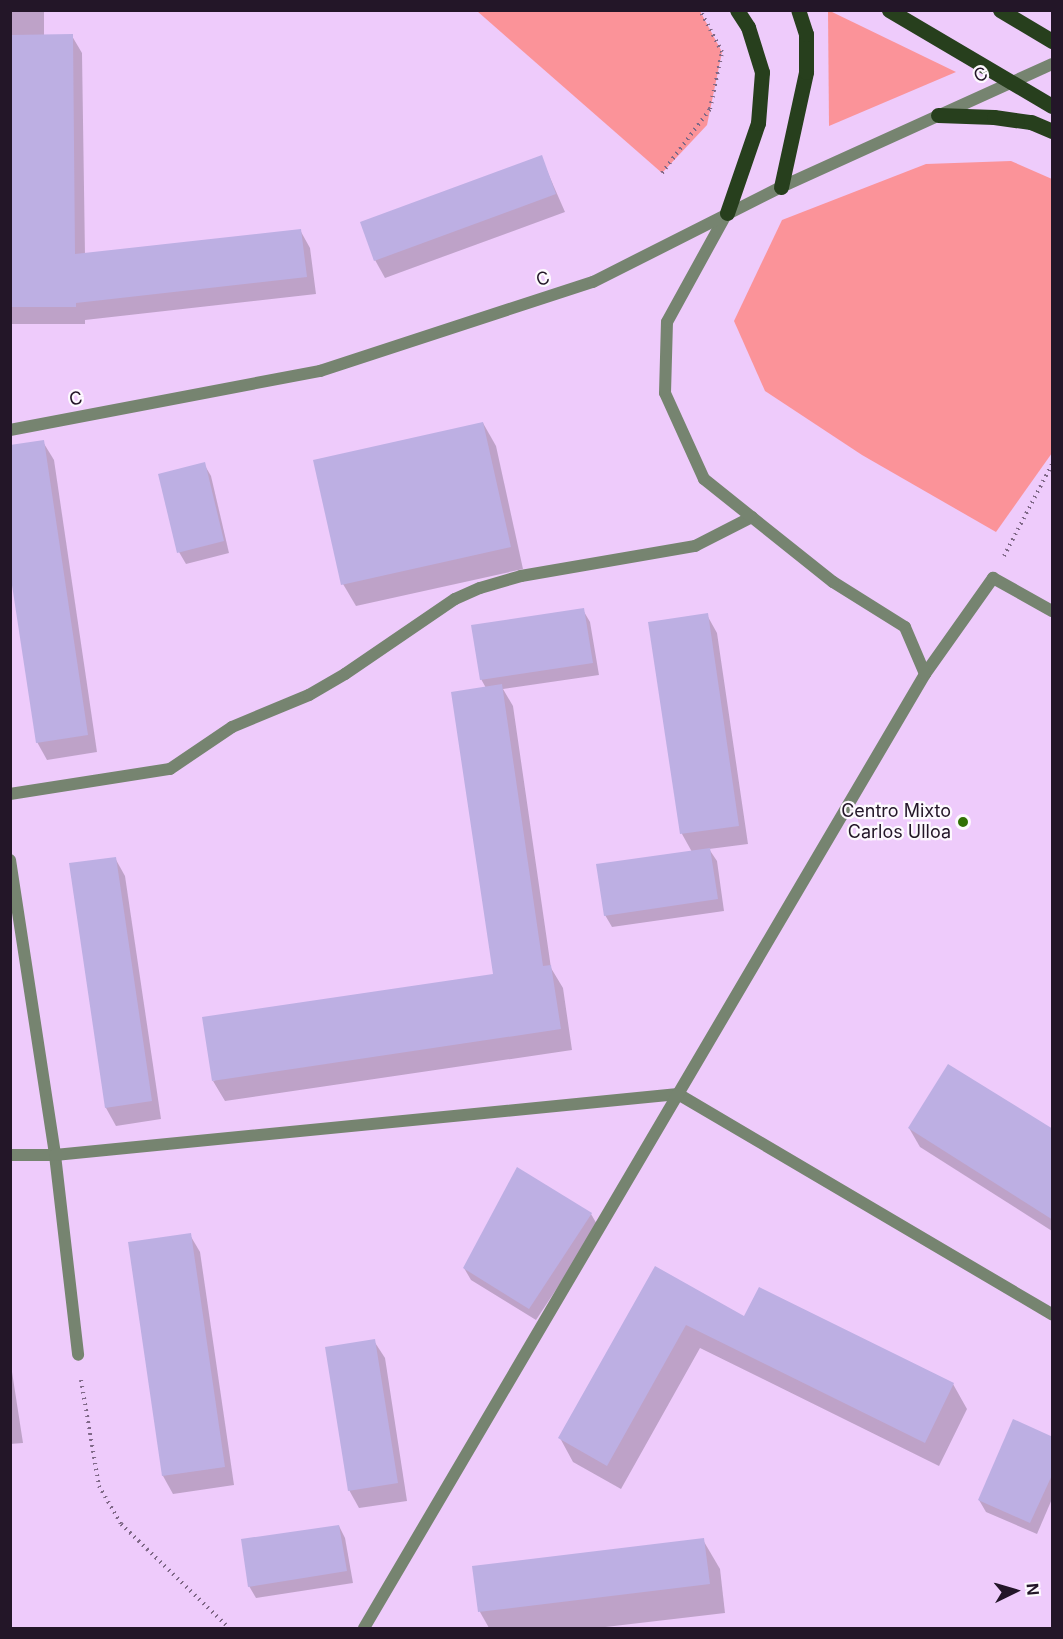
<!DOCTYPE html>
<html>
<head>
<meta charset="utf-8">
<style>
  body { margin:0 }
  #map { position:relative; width:1063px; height:1639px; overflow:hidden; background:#eecbfb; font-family:Inter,sans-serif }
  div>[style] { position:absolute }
  .green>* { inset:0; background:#fb9399 }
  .shadow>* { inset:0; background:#0003 }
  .building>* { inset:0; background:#bdafe3 }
  .path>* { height:4px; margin-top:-2px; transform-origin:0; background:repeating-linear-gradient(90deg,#7f6887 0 1.5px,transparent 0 6px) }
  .service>* { height:12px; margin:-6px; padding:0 6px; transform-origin:6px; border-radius:6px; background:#768470 }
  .minor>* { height:12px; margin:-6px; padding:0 6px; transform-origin:6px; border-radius:6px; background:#768470 }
  .tertiary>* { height:12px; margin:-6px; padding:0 6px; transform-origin:6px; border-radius:6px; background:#768470 }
  .primary>* { height:15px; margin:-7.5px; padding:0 7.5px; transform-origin:7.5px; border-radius:7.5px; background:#273f1d }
  .dots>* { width:16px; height:16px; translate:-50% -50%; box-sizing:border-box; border:3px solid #fdf9fe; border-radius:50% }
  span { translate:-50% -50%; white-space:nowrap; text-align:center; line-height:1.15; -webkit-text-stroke:4.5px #fdf9fe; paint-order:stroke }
  .street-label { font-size:18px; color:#231628 }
  .poi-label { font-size:18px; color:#231628 }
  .right { translate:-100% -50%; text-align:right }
  .frame { position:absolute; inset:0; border:12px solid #231628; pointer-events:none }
  .north { position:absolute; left:985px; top:1561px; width:60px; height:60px; -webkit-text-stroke:4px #fdf9fe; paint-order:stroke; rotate:85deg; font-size:16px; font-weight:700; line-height:24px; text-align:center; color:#231628 }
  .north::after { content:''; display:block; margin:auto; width:21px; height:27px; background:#231628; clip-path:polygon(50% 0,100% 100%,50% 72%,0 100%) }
</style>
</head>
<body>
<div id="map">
  <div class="green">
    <div style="clip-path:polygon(477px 11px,700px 11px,722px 52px,707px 125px,662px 173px)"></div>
    <div style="clip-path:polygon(828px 11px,830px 11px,956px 72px,829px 126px)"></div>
    <div style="clip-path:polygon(1011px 161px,1052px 179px,1052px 453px,996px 532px,862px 455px,765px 391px,734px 321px,782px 220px,926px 164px)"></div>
  </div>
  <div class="shadow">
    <div style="clip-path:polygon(10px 10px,44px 10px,44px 36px,72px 36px,82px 53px,85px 255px,300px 230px,310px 248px,316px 294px,85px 320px,85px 324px,10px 324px)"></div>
    <div style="clip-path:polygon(541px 157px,565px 212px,385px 278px,375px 260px)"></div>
    <div style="clip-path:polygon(483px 423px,496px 446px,523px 569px,356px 606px,343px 584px)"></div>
    <div style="clip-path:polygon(43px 442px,54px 460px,97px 752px,47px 760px,37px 742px)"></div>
    <div style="clip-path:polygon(204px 464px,211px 476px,229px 553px,186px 564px,179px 552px)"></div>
    <div style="clip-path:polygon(583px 610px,590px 622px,599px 675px,503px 689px,513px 706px,551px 968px,563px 988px,572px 1050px,225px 1101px,213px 1081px,495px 975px,486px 688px,481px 679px)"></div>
    <div style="clip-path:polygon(707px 615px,717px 633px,748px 844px,709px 849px,717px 861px,724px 911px,612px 927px,605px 915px,692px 852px,682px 834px,650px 623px)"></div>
    <div style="clip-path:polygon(115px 858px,125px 876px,161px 1119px,116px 1126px,106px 1108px,70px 865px)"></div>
    <div style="clip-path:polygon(909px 1128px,1052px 1131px,1052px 1231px,920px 1147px)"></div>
    <div style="clip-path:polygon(591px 1214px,598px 1226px,536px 1320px,471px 1280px,464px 1268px)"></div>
    <div style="clip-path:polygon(190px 1235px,200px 1252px,234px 1485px,173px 1494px,163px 1476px,129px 1244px)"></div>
    <div style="clip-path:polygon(655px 1268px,745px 1318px,953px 1384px,967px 1409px,939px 1466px,700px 1348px,621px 1489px,573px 1462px,560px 1438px)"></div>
    <div style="clip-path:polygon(374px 1341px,385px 1358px,407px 1501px,359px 1508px,349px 1490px)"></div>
    <div style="clip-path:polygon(10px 1359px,23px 1443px,10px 1444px)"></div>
    <div style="clip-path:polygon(1052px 1438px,1052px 1499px,1037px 1534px,986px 1512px,979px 1500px)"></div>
    <div style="clip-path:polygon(339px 1526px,345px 1538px,353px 1583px,256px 1598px,249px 1586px)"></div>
    <div style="clip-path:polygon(703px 1540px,720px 1569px,725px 1613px,597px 1628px,489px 1628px,480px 1612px,474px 1568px)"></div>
  </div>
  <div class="building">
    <div style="clip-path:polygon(73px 34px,75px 254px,301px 229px,307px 277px,76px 303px,76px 307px,10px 307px,10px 35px)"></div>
    <div style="clip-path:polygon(542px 155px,556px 194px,374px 261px,360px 222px)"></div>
    <div style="clip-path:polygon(483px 422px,511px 547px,341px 585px,313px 460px)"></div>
    <div style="clip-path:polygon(44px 440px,88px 735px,36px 743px,10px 572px,10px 445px)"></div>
    <div style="clip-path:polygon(205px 462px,224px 541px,177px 553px,158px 474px)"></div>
    <div style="clip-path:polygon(584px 608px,593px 663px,480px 680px,471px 625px)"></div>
    <div style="clip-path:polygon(708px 613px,739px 826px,680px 834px,648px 622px)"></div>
    <div style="clip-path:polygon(502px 684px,543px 966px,551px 965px,561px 1029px,212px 1081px,202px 1017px,493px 974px,451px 692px)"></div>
    <div style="clip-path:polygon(710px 848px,718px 899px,604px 916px,596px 864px)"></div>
    <div style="clip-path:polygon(116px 857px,152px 1101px,105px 1108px,69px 863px)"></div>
    <div style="clip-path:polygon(948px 1064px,1053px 1129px,1053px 1220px,908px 1128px)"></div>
    <div style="clip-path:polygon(517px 1167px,592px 1213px,529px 1309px,463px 1268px)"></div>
    <div style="clip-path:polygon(191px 1233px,225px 1467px,162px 1476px,128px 1242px)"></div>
    <div style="clip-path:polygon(655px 1266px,744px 1316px,759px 1287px,954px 1383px,925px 1443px,686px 1325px,607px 1466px,558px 1438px)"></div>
    <div style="clip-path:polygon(375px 1339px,398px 1483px,348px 1491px,325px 1347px)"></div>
    <div style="clip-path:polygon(1013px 1419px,1053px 1437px,1053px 1473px,1030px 1523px,978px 1500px)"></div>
    <div style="clip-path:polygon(339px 1525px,347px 1571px,248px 1587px,241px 1539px)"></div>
    <div style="clip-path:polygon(704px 1538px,710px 1584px,478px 1612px,472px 1566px)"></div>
  </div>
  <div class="path">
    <div style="left:662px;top:173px;width:80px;rotate:-53.1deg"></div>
    <div style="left:710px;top:109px;width:58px;rotate:-78.1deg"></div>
    <div style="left:722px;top:52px;width:47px;rotate:-117.6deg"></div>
    <div style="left:1004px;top:556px;width:104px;rotate:-62.4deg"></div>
    <div style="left:81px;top:1380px;width:108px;rotate:80.4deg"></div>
    <div style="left:99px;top:1486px;width:44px;rotate:59.9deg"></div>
    <div style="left:121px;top:1524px;width:150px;rotate:43.9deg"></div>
  </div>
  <div class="service">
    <div style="left:925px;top:674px;width:118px;rotate:-54.7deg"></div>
    <div style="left:993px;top:578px;width:68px;rotate:29.2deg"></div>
    <div style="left:10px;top:794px;width:162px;rotate:-8.9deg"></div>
    <div style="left:170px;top:769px;width:75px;rotate:-34.1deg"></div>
    <div style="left:232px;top:727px;width:83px;rotate:-22.6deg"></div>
    <div style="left:309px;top:695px;width:42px;rotate:-30.3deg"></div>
    <div style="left:345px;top:674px;width:133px;rotate:-34.3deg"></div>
    <div style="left:455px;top:599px;width:27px;rotate:-24deg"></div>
    <div style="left:480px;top:588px;width:43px;rotate:-16.3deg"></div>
    <div style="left:521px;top:576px;width:177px;rotate:-9.8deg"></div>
    <div style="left:695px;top:546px;width:64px;rotate:-27deg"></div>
  </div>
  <div class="minor">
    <div style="left:10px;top:860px;width:298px;rotate:81.3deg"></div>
    <div style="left:55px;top:1155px;width:201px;rotate:83.4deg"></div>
    <div style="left:10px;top:1155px;width:45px"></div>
    <div style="left:55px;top:1155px;width:626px;rotate:-5.59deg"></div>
    <div style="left:678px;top:1094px;width:434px;rotate:30.5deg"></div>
    <div style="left:364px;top:1628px;width:1107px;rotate:-59.54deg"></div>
    <div style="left:925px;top:674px;width:51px;rotate:-113.1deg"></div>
    <div style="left:905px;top:627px;width:85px;rotate:-148deg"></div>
    <div style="left:833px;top:582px;width:165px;rotate:-141.4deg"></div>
    <div style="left:704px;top:479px;width:94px;rotate:-114.4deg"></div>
    <div style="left:665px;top:393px;width:71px;rotate:-88.4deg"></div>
    <div style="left:667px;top:322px;width:124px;rotate:-61.2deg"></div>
  </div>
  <div class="tertiary">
    <div style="left:10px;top:430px;width:316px;rotate:-10.8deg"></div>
    <div style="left:320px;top:371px;width:287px;rotate:-18.1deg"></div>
    <div style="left:593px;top:282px;width:211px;rotate:-26.8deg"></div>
    <div style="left:781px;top:187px;width:298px;rotate:-24.4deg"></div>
  </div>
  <div class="primary">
    <div style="left:889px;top:10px;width:189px;rotate:30.5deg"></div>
    <div style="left:1000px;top:10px;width:61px;rotate:30.8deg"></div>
    <div style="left:938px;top:115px;width:56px;rotate:2deg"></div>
    <div style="left:994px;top:117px;width:37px;rotate:8deg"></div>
    <div style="left:1031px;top:122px;width:23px;rotate:23deg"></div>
    <div style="left:781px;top:187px;width:118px;rotate:-77.7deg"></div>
    <div style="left:806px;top:72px;width:38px;rotate:-90deg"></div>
    <div style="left:806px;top:34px;width:25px;rotate:-108deg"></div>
    <div style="left:727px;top:213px;width:95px;rotate:-71deg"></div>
    <div style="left:758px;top:123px;width:51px;rotate:-85.5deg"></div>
    <div style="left:762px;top:72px;width:47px;rotate:-107.3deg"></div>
    <div style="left:748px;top:27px;width:20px;rotate:-123deg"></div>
  </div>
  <div class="dots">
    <div style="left:963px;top:822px;background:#317004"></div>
  </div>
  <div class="street-label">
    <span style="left:981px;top:75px;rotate:-26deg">C</span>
    <span style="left:543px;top:279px;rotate:-18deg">C</span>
    <span style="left:76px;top:399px;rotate:-11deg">C</span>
  </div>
  <div class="poi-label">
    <span class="right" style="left:951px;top:822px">Centro Mixto<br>Carlos Ulloa</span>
  </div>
  <div class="frame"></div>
  <div class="north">N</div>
</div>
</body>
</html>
